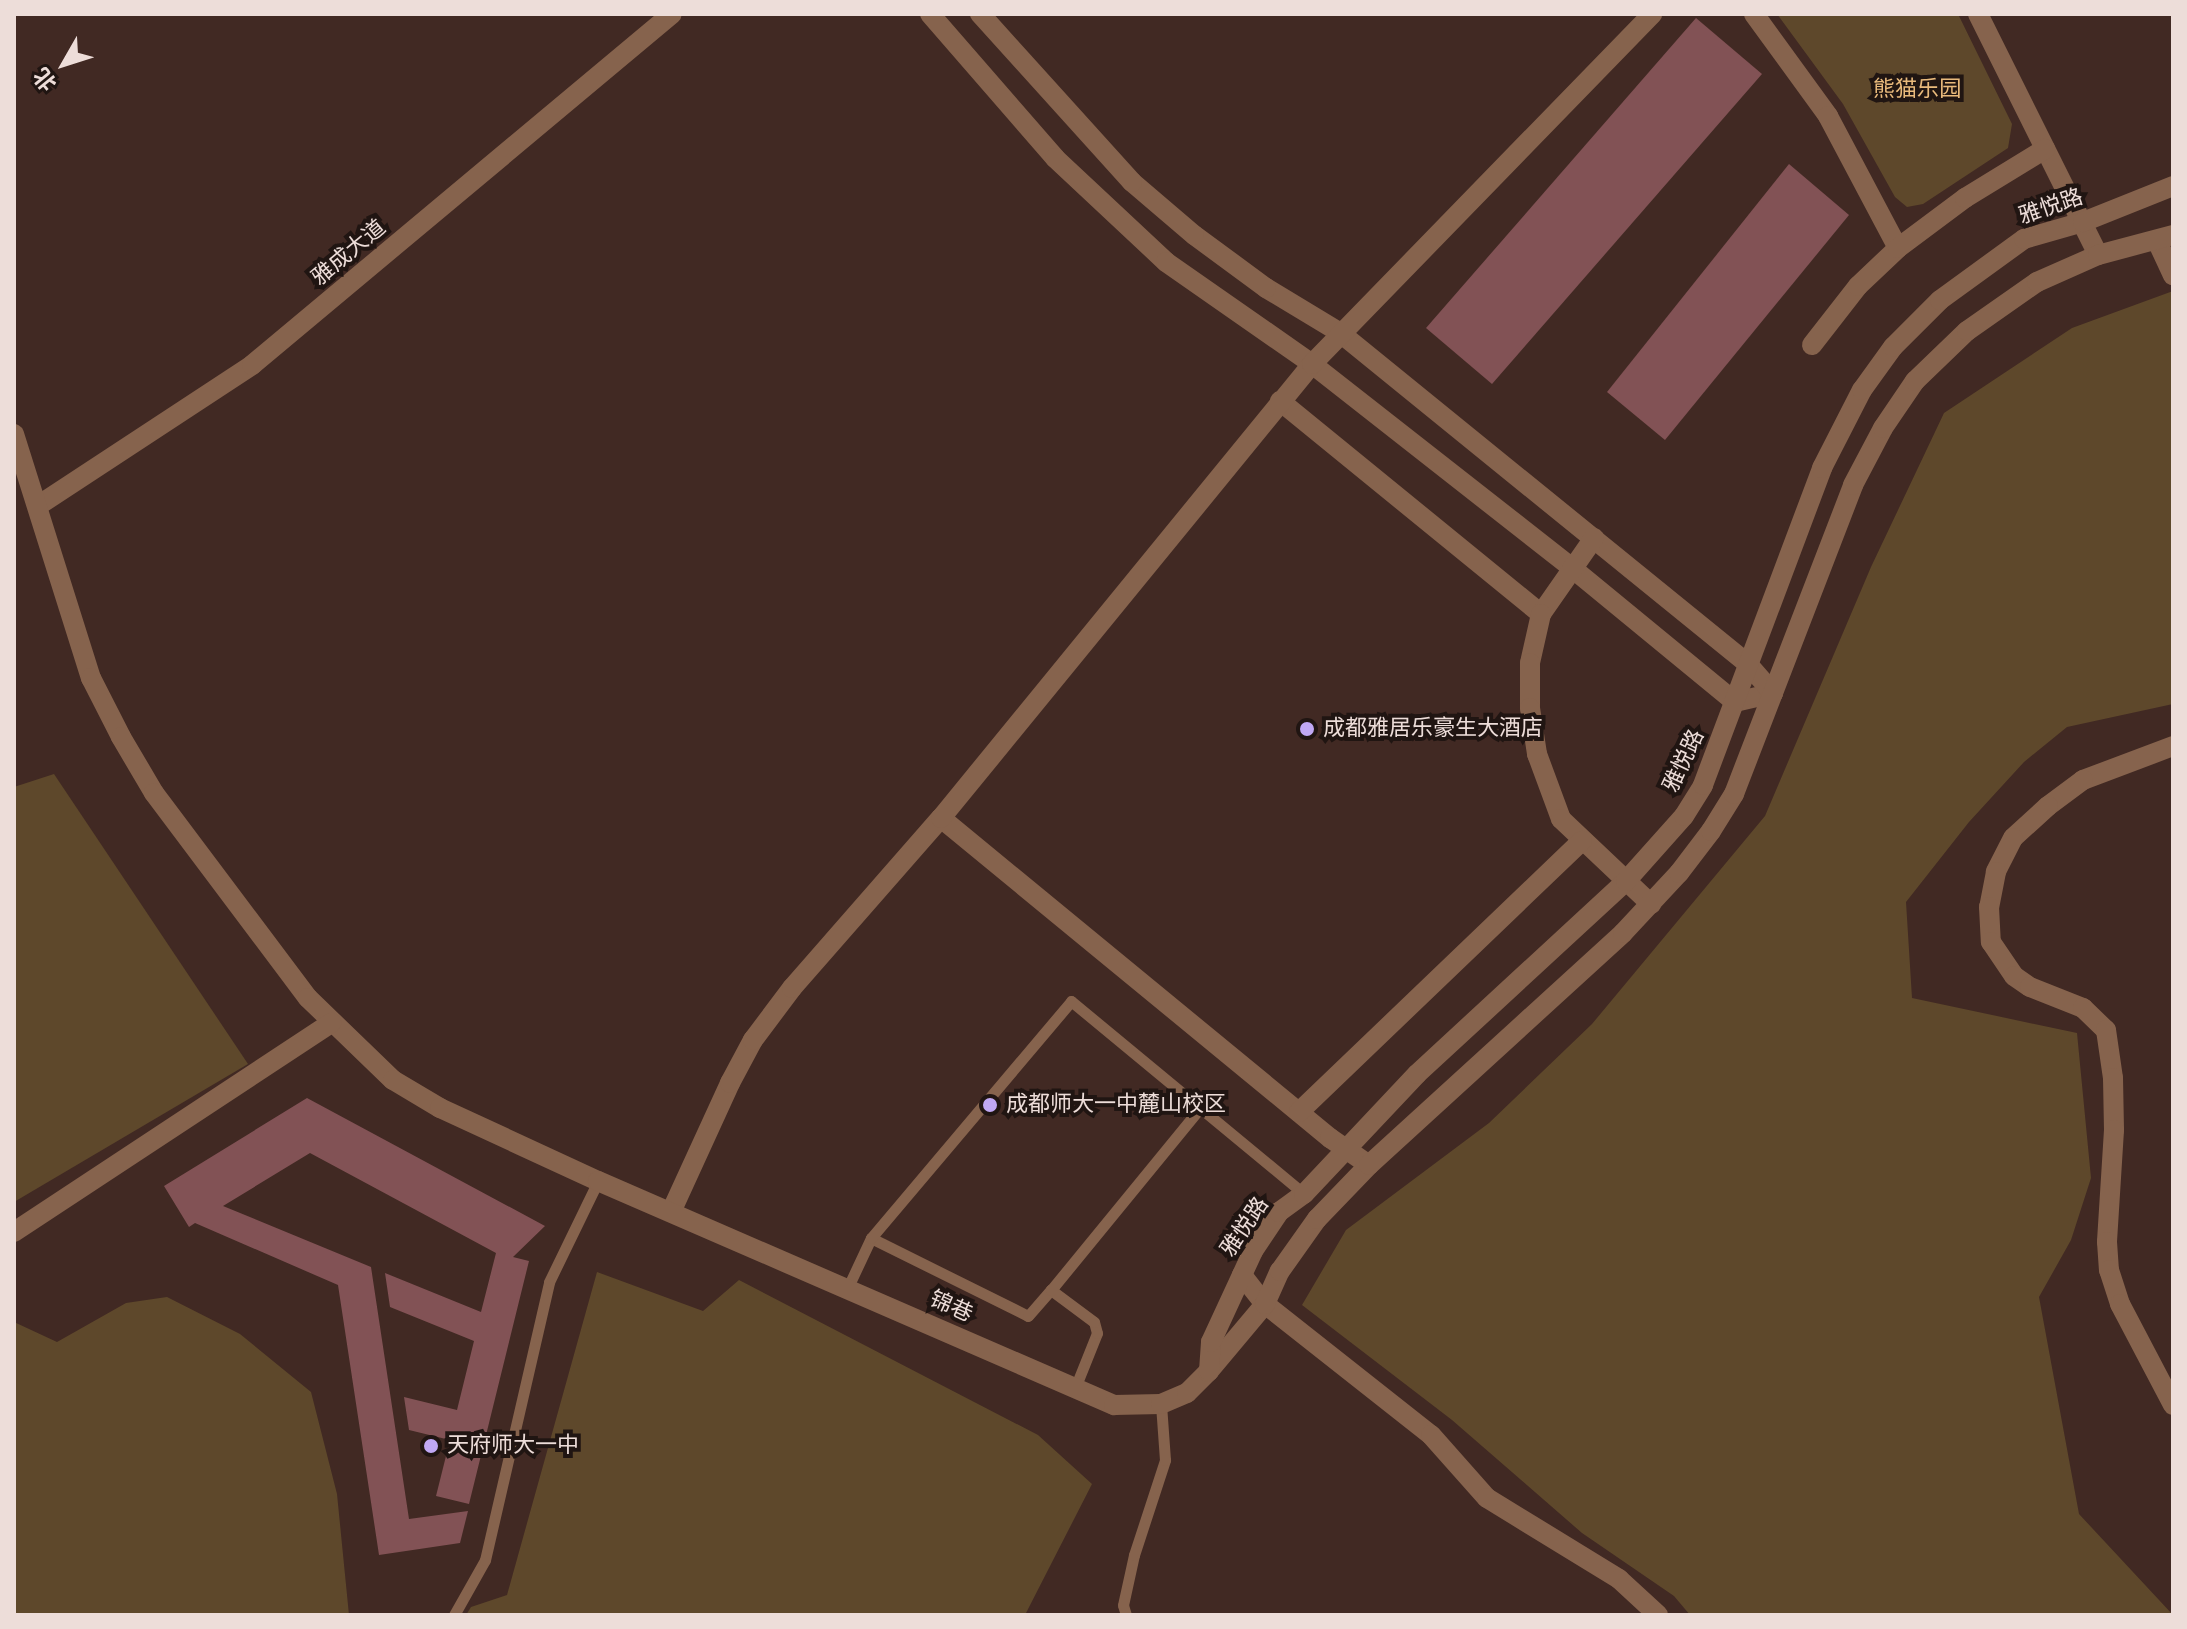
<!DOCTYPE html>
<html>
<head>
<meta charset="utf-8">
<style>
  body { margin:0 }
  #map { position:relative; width:2187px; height:1629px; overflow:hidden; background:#412923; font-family:"Varela Round","Noto Sans SC",sans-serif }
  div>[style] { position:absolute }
  .green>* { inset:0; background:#5e482b }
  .building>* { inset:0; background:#825255 }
  .service>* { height:11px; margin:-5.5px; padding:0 5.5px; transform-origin:5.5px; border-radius:5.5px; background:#86634d }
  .minor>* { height:20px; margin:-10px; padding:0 10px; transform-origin:10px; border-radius:10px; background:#86634d }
  .tertiary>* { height:20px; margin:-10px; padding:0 10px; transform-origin:10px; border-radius:10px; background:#86634d }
  .dots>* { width:22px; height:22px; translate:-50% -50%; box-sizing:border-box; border:4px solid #201512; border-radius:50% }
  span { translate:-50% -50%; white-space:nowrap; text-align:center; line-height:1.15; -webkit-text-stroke:8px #201512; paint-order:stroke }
  .park-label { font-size:22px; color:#e9ba7c }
  .street-label { font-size:22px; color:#edddd9 }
  .poi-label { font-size:22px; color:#edddd9 }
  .left { translate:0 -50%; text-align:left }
  .frame { position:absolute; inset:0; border:16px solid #edddd9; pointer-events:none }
  .north { position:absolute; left:24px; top:24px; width:80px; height:80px; -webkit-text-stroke:6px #201512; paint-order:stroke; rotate:231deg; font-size:22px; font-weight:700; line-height:32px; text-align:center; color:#edddd9 }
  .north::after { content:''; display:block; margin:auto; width:28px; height:36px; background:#edddd9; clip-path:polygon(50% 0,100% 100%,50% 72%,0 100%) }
</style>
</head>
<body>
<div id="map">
  <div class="green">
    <div style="clip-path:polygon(1777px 14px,1958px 14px,2012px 124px,2008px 148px,1923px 204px,1907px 207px,1895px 197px,1843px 104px)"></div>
    <div style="clip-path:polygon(2173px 291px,2173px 704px,2067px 727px,2024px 762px,1969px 822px,1906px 902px,1912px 998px,2077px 1033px,2091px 1178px,2071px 1240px,2039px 1297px,2079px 1514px,2173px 1615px,1690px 1615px,1674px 1596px,1582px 1533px,1452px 1420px,1302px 1305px,1346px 1230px,1489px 1123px,1592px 1024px,1765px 816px,1871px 567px,1944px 413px,2072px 328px)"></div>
    <div style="clip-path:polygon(54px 774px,248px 1064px,14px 1202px,14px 787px)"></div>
    <div style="clip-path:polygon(597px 1272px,703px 1311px,739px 1280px,1038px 1435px,1092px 1484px,1025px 1615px,466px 1615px,471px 1607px,507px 1595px)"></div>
    <div style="clip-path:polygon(167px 1297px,240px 1334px,311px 1392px,337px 1494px,349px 1615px,14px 1615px,14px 1322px,57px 1342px,126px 1303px)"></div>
  </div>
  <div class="building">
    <div style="clip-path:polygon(1696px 18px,1762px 74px,1492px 384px,1426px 328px)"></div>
    <div style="clip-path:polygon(1789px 164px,1849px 215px,1665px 440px,1607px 392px)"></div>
    <div style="clip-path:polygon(307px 1098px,545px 1226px,513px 1257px,529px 1261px,469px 1504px,436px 1496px,450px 1440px,409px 1430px,404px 1397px,457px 1410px,474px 1341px,390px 1307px,385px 1273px,481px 1312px,496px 1253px,310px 1153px,223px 1206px,371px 1267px,409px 1519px,468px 1511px,460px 1543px,379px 1555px,338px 1285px,195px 1223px,189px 1227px,164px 1186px)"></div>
  </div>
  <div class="service">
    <div style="left:871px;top:1238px;width:175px;rotate:26.4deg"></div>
    <div style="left:1028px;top:1316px;width:35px;rotate:-49deg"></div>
    <div style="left:848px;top:1287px;width:54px;rotate:-64.9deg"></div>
    <div style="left:871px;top:1238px;width:310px;rotate:-49.8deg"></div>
    <div style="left:1071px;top:1001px;width:303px;rotate:39.6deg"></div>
    <div style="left:1075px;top:1388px;width:59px;rotate:-68.2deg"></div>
    <div style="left:1097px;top:1333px;width:11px;rotate:-105deg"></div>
    <div style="left:1094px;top:1322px;width:54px;rotate:-143.3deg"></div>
    <div style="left:1051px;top:1290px;width:234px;rotate:-50.7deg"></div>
    <div style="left:454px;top:1615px;width:63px;rotate:-60.6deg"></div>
    <div style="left:485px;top:1560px;width:285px;rotate:-77deg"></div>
    <div style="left:549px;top:1282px;width:112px;rotate:-64.1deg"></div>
    <div style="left:1126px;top:1615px;width:10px;rotate:-107deg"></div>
    <div style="left:1123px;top:1605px;width:51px;rotate:-77.6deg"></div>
    <div style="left:1134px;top:1555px;width:100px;rotate:-71.9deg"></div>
    <div style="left:1165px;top:1460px;width:56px;rotate:-94.1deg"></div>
  </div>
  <div class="minor">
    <div style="left:930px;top:14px;width:191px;rotate:49deg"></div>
    <div style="left:1055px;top:158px;width:152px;rotate:43.1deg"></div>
    <div style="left:1166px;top:262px;width:178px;rotate:34.9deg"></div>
    <div style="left:1312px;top:364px;width:330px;rotate:38.1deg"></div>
    <div style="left:1572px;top:568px;width:211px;rotate:39.4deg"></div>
    <div style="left:1735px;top:702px;width:39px;rotate:-13deg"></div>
    <div style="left:1773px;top:693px;width:38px;rotate:-131deg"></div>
    <div style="left:1748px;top:664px;width:527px;rotate:-140.93deg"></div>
    <div style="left:1339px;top:332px;width:85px;rotate:-148.9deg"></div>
    <div style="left:1266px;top:288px;width:89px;rotate:-143.6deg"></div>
    <div style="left:1194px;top:235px;width:82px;rotate:-139.5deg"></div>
    <div style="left:1132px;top:182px;width:227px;rotate:-132.1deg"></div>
    <div style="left:1754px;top:14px;width:126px;rotate:54deg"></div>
    <div style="left:1828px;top:116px;width:149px;rotate:62.1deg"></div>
    <div style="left:1978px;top:14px;width:269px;rotate:63.5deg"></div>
    <div style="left:2157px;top:241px;width:38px;rotate:65deg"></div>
    <div style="left:1812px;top:345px;width:75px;rotate:-52.1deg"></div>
    <div style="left:1858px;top:286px;width:55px;rotate:-43.5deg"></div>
    <div style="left:1898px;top:248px;width:84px;rotate:-36.7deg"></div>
    <div style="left:1965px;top:198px;width:94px;rotate:-31.5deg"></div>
    <div style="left:1280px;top:401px;width:337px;rotate:39.2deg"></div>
    <div style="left:39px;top:505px;width:255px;rotate:-33.3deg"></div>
    <div style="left:252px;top:365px;width:547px;rotate:-39.89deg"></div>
    <div style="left:1594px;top:538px;width:93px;rotate:124.9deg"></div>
    <div style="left:1541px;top:614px;width:50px;rotate:102.7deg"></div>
    <div style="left:1530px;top:663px;width:45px;rotate:90deg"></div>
    <div style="left:1530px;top:708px;width:47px;rotate:81.3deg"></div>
    <div style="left:1537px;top:754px;width:69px;rotate:69.7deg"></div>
    <div style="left:1561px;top:819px;width:124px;rotate:43.4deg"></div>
    <div style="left:2173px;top:746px;width:96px;rotate:159.3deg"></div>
    <div style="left:2083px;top:780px;width:44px;rotate:143.4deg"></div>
    <div style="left:2048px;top:806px;width:47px;rotate:137.6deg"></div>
    <div style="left:2013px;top:838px;width:38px;rotate:117deg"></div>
    <div style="left:1996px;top:872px;width:36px;rotate:101deg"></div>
    <div style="left:1989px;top:907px;width:35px;rotate:87deg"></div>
    <div style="left:1991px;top:942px;width:41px;rotate:55.9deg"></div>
    <div style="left:2014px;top:976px;width:19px;rotate:35deg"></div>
    <div style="left:2030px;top:987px;width:57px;rotate:21.6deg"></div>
    <div style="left:2083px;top:1008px;width:32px;rotate:44deg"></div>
    <div style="left:2106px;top:1030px;width:49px;rotate:81.7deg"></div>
    <div style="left:2113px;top:1078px;width:52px;rotate:88.9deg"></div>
    <div style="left:2114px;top:1130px;width:112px;rotate:93.6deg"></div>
    <div style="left:2107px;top:1242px;width:28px;rotate:86deg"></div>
    <div style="left:2109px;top:1270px;width:36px;rotate:72deg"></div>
    <div style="left:2120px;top:1304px;width:114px;rotate:62.3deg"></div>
    <div style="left:941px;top:818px;width:504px;rotate:39.44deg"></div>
    <div style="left:1330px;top:1138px;width:47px;rotate:34.7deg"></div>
    <div style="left:1299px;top:1112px;width:392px;rotate:-43.8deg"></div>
    <div style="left:671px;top:1212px;width:142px;rotate:-65.4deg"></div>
    <div style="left:730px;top:1083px;width:49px;rotate:-61.9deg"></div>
    <div style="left:753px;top:1040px;width:65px;rotate:-53.1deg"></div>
    <div style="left:792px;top:988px;width:226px;rotate:-48.8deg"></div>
    <div style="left:941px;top:818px;width:586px;rotate:-50.74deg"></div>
    <div style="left:1312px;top:364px;width:488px;rotate:-45.8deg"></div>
    <div style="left:1242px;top:1275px;width:37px;rotate:52deg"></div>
    <div style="left:1265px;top:1304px;width:211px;rotate:38.3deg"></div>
    <div style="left:1431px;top:1435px;width:84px;rotate:48.4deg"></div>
    <div style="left:1487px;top:1498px;width:155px;rotate:31.5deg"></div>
    <div style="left:1619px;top:1579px;width:53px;rotate:42.7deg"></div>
  </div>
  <div class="tertiary">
    <div style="left:14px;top:434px;width:256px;rotate:72.5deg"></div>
    <div style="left:91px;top:678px;width:66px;rotate:63deg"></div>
    <div style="left:121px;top:737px;width:65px;rotate:59.5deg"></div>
    <div style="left:154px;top:793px;width:256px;rotate:53.1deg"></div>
    <div style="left:308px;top:998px;width:118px;rotate:44deg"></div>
    <div style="left:393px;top:1080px;width:55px;rotate:30.8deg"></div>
    <div style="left:440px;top:1108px;width:174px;rotate:24.8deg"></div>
    <div style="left:598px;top:1181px;width:563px;rotate:23.47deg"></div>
    <div style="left:1114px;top:1405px;width:47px;rotate:-1.2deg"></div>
    <div style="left:1161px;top:1404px;width:28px;rotate:-23deg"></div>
    <div style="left:1187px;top:1393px;width:30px;rotate:-45deg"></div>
    <div style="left:1208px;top:1372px;width:89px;rotate:-50deg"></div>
    <div style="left:1265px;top:1304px;width:36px;rotate:-66deg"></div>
    <div style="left:1280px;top:1271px;width:64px;rotate:-54.6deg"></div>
    <div style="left:1317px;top:1219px;width:75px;rotate:-46.1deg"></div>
    <div style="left:1369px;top:1165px;width:344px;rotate:-42.4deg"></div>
    <div style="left:1623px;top:933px;width:82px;rotate:-47deg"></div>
    <div style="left:1679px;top:873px;width:53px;rotate:-52.7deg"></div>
    <div style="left:1711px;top:831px;width:44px;rotate:-58.1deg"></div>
    <div style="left:1734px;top:794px;width:331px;rotate:-68.9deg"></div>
    <div style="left:1853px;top:485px;width:64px;rotate:-62.2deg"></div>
    <div style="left:1883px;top:428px;width:57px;rotate:-55.8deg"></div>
    <div style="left:1915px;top:381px;width:72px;rotate:-43.9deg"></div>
    <div style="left:1967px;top:331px;width:85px;rotate:-35deg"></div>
    <div style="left:2037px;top:282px;width:67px;rotate:-23.9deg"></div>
    <div style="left:2098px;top:255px;width:78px;rotate:-14.9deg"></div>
    <div style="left:14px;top:1232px;width:380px;rotate:-33.4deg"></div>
    <div style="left:1209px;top:1371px;width:29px;rotate:-86deg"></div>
    <div style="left:1211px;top:1342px;width:100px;rotate:-65.2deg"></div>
    <div style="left:1253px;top:1251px;width:47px;rotate:-56.3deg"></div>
    <div style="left:1279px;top:1212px;width:31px;rotate:-36deg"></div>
    <div style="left:1304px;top:1194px;width:165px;rotate:-46.7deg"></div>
    <div style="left:1417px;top:1074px;width:284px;rotate:-42.7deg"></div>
    <div style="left:1626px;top:881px;width:87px;rotate:-48.3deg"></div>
    <div style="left:1684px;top:816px;width:36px;rotate:-58deg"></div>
    <div style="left:1703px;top:785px;width:339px;rotate:-69.4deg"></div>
    <div style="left:1822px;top:468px;width:88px;rotate:-62.9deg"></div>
    <div style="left:1862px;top:390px;width:53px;rotate:-54.2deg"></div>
    <div style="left:1893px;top:347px;width:66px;rotate:-45deg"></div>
    <div style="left:1940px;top:300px;width:104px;rotate:-36deg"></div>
    <div style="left:2024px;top:239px;width:61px;rotate:-16.1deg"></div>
    <div style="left:2083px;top:222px;width:97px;rotate:-21.8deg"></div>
  </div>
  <div class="dots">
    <div style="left:1307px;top:729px;background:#c0a8f4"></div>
    <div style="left:990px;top:1105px;background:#c0a8f4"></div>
    <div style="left:431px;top:1446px;background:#c0a8f4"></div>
  </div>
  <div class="park-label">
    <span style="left:1917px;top:90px">熊猫乐园</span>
  </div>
  <div class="street-label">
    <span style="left:2051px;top:207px;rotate:-19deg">雅悦路</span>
    <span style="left:349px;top:253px;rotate:-40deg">雅成大道</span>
    <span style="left:1684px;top:761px;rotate:-65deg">雅悦路</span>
    <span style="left:1245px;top:1227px;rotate:-56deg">雅悦路</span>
    <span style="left:951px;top:1307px;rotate:24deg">锦巷</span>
  </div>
  <div class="poi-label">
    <span class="left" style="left:1323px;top:729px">成都雅居乐豪生大酒店</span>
    <span class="left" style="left:1006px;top:1105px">成都师大一中麓山校区</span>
    <span class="left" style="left:447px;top:1446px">天府师大一中</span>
  </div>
  <div class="frame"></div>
  <div class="north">北</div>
</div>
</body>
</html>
